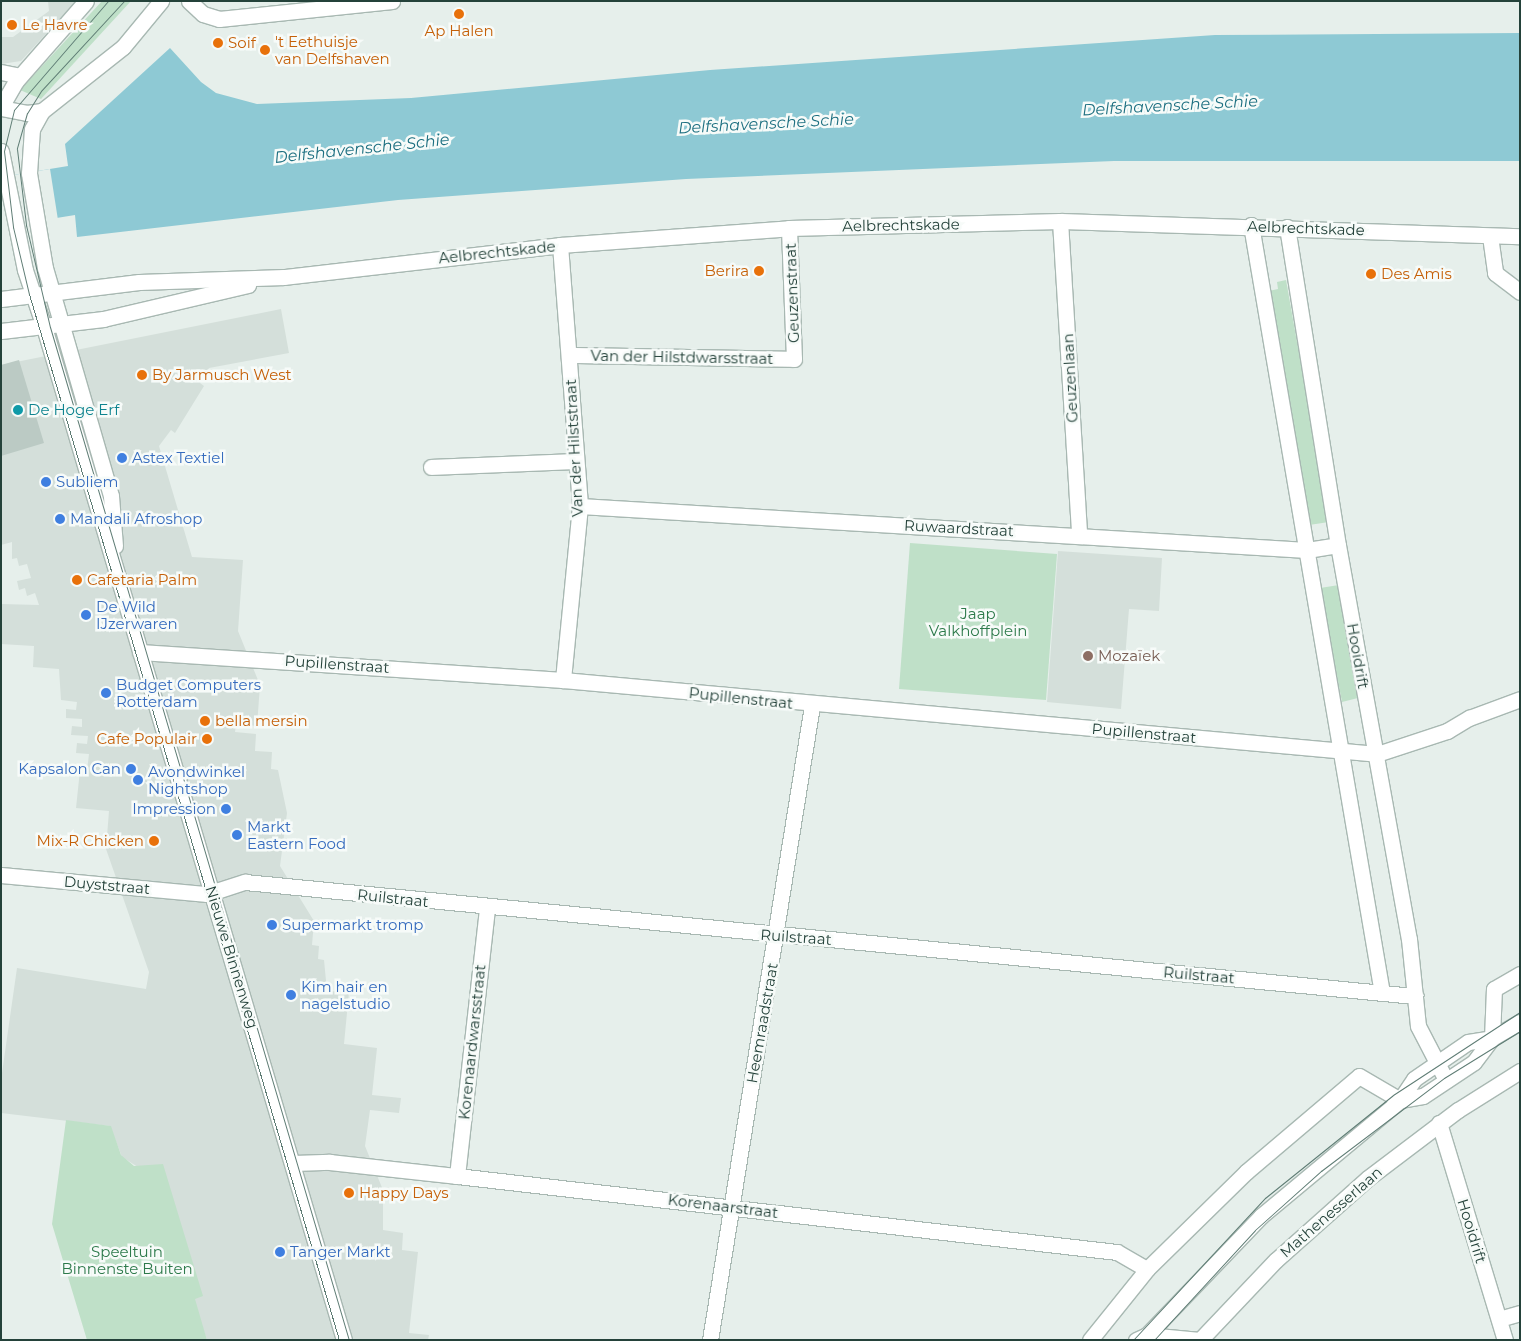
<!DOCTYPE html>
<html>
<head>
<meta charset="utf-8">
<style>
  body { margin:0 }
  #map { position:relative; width:1521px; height:1341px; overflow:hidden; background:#e6efeb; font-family:Montserrat,sans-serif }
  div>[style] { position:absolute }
  .built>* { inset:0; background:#d4dfda }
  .green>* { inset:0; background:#bfe0c8 }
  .water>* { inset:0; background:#8ec9d4 }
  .pier>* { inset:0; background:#e6efeb }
  .building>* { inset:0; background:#bbcac4 }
  .roads { filter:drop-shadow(1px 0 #a8b8b2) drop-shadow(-1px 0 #a8b8b2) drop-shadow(0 1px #a8b8b2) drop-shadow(0 -1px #a8b8b2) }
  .minor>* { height:15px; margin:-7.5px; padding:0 7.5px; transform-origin:7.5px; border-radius:7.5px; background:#fff }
  .tertiary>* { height:15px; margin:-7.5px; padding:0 7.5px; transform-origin:7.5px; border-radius:7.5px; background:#fff }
  .tram>* { height:1px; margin:-0.5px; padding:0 0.5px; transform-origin:0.5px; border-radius:0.5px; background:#5f7d75 }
  .dots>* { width:14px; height:14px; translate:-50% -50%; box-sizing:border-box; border:2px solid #f7fbf9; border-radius:50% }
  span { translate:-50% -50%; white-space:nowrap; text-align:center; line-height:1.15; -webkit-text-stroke:5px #f7fbf9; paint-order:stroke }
  .food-label { font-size:15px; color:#c56008 }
  .left { translate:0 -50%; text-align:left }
  .right { translate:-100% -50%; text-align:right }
  .street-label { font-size:15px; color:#24423a }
  .culture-label { font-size:15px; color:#0d838f }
  .shop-label { font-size:15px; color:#366cbe }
  .park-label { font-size:15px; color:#2d7a4b }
  .education-label { font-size:15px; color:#785e54 }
  .water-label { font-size:16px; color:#1c6f80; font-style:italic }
  .frame { position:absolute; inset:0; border:2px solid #24423a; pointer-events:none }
</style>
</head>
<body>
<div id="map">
  <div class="built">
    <div style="clip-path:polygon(48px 1px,76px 1px,21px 61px,1px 64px,1px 37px,13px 37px,49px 11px)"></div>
    <div style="clip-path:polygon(281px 309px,289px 353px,209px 368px,200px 383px,204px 386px,175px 433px,171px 430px,159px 446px,192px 557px,243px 560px,238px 631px,260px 685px,257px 726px,249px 725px,250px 717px,237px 716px,235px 732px,256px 734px,255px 751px,272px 752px,271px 769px,278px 770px,287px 813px,280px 866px,314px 921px,312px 945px,319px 946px,318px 959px,324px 960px,327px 991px,349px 992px,344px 1044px,377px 1048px,372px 1095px,401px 1098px,399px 1113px,370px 1110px,365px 1146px,383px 1190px,383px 1230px,403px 1233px,402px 1250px,418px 1252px,409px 1333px,429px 1335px,428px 1340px,207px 1340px,149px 1168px,138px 1167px,122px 1157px,110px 1126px,1px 1113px,1px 1080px,17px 968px,146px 989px,149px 972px,106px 849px,109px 811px,76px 808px,80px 770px,87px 771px,89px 754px,76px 753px,77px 743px,87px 744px,88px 736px,71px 735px,72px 726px,82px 727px,82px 719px,66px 718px,66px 709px,76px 710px,77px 702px,61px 700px,59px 669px,33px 667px,34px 646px,1px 644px,1px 604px,39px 605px,35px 593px,27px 596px,25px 588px,19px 590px,17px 581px,31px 578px,27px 564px,19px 566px,17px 558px,12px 559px,12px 542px,1px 545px,1px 365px)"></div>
    <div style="clip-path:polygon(1058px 551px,1162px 558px,1159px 611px,1129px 609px,1121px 709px,1047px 702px)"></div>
  </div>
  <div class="green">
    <div style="clip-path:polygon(102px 1px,131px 1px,41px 99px,20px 90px)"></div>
    <div style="clip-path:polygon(1286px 280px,1329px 522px,1309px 525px,1269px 291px,1278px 289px,1277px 282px)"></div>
    <div style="clip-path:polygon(910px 543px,1057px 554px,1046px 700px,899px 689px)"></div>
    <div style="clip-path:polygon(1339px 585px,1358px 698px,1342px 702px,1320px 588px)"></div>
    <div style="clip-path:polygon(66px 1120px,111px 1126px,121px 1155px,134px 1166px,163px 1164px,203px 1296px,195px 1299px,207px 1340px,87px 1340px,52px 1224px)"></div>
  </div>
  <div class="water">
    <div style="clip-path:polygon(1520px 33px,1520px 161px,1114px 161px,686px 179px,398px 200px,77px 237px,75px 215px,1px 227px,1px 177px,68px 166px,65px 144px,170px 48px,201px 82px,216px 93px,257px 104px,411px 98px,710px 70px,1215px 35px)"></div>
  </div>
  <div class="pier">
    <div style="clip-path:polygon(50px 169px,58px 220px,1px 229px,1px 177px)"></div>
  </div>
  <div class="building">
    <div style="clip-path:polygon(19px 360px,44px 443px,1px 456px,1px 365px)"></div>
  </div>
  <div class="roads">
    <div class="minor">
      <div style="left:189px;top:1px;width:19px;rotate:43deg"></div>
      <div style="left:203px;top:14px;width:17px;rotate:17deg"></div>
      <div style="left:219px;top:19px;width:174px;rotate:-5.9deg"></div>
      <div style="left:1px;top:72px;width:19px;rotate:12deg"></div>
      <div style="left:1060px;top:221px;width:315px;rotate:86.5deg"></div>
      <div style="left:1251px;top:225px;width:779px;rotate:80.32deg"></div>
      <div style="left:1287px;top:227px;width:322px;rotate:80.9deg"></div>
      <div style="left:1338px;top:545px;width:400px;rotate:79.8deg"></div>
      <div style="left:1409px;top:939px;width:87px;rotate:84.1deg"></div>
      <div style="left:1418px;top:1026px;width:61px;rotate:62.6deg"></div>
      <div style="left:1490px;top:236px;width:37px;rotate:82deg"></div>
      <div style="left:1495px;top:273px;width:31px;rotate:37deg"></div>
      <div style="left:560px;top:245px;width:262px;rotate:85.6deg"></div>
      <div style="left:580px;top:506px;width:175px;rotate:95.6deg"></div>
      <div style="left:62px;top:326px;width:177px;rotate:73.9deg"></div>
      <div style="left:111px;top:496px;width:50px;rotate:85.4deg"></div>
      <div style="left:44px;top:327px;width:1056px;rotate:73.5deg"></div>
      <div style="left:569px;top:355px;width:225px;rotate:1deg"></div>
      <div style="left:794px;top:359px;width:131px;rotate:-92.2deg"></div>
      <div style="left:431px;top:467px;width:143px;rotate:-2.4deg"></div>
      <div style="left:580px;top:506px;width:728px;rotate:3.46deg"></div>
      <div style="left:1307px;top:550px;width:31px;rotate:-9deg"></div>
      <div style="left:140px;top:652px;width:424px;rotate:3.8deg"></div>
      <div style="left:563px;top:680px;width:817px;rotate:5.19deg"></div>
      <div style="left:1377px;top:754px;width:74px;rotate:-18.2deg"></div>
      <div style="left:1447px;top:731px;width:26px;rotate:-31deg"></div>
      <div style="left:1469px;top:718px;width:54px;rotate:-20.4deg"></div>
      <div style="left:1px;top:875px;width:207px;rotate:5.3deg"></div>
      <div style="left:207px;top:894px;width:40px;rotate:-18deg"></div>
      <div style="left:245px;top:882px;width:1176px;rotate:5.57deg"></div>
      <div style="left:1492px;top:1038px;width:49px;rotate:-87.7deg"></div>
      <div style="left:1494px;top:989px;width:30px;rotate:-30deg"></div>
      <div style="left:1439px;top:1123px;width:227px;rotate:73.1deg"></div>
      <div style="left:294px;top:1163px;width:36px;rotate:-2deg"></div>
      <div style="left:330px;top:1162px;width:128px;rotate:6.3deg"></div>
      <div style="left:457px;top:1176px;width:664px;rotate:6.57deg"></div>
      <div style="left:1117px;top:1252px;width:34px;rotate:30deg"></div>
      <div style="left:457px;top:1176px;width:271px;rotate:-83.6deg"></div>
      <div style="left:1499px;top:1319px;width:22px;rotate:-16deg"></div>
      <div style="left:1147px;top:1335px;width:53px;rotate:5.4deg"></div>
      <div style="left:1200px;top:1340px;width:110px;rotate:-46.5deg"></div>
      <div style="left:1276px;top:1260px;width:123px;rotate:-41.7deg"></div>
      <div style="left:1368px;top:1178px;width:113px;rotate:-37.1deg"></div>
      <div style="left:1458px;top:1110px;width:73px;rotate:-32.2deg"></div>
      <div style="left:710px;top:1340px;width:643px;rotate:-80.87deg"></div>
      <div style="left:1090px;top:1340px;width:91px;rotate:-51.2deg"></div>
      <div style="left:1147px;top:1269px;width:139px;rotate:-44.4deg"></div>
      <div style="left:1246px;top:1172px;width:148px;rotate:-40.3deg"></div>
      <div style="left:1359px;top:1076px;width:48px;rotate:30.3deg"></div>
    </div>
    <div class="tertiary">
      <div style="left:1px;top:107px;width:30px;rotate:-60deg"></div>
      <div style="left:16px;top:81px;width:106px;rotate:-48.8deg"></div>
      <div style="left:1px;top:108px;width:26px;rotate:11deg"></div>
      <div style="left:27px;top:113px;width:15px;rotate:-8deg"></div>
      <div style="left:1px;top:151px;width:121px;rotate:78.6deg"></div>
      <div style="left:25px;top:270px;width:60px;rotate:71.6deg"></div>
      <div style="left:1px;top:299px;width:139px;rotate:-7deg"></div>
      <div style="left:139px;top:282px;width:145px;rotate:-2deg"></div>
      <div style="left:284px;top:277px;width:278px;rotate:-6.6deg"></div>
      <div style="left:560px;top:245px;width:230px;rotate:-4.2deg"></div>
      <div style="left:789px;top:228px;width:271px;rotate:-1.5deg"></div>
      <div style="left:1060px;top:221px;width:460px;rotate:1.9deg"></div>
      <div style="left:62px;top:326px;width:60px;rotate:-106.3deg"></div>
      <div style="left:45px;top:268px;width:96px;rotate:-99.6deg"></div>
      <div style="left:29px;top:173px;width:44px;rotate:-86.1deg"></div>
      <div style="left:32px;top:129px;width:21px;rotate:-61deg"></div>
      <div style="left:42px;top:111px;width:103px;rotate:-38.3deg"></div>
      <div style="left:123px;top:47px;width:60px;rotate:-50.4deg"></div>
      <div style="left:1px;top:331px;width:103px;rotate:-6.7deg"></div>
      <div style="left:103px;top:319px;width:149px;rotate:-13.2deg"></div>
      <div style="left:1400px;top:1100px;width:23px;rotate:-10deg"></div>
      <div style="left:1423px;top:1096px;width:61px;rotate:-33.7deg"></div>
      <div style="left:1474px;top:1062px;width:30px;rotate:-53deg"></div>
      <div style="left:1136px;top:1340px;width:12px;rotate:-24deg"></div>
      <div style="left:1147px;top:1335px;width:165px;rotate:-46.2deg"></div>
      <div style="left:1261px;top:1216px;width:181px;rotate:-39.8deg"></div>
      <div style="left:1400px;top:1100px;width:25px;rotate:-56deg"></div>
      <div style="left:1414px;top:1079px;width:65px;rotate:-34.4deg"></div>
      <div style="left:1468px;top:1042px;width:24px;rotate:-9deg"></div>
      <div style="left:1492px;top:1038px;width:32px;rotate:-30deg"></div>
    </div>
  </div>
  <div class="tram">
    <div style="left:108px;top:1px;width:144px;rotate:130.8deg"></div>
    <div style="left:14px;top:110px;width:42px;rotate:103.7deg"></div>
    <div style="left:4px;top:151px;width:77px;rotate:83.2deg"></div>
    <div style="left:13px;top:227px;width:69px;rotate:76.6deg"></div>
    <div style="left:29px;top:294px;width:1091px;rotate:73.49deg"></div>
    <div style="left:124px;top:1px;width:122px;rotate:132.7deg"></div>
    <div style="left:41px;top:91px;width:26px;rotate:122deg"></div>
    <div style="left:27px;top:113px;width:37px;rotate:106deg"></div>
    <div style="left:17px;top:149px;width:77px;rotate:83.2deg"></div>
    <div style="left:26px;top:225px;width:105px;rotate:76.8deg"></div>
    <div style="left:50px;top:327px;width:1056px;rotate:73.56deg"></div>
    <div style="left:1133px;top:1340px;width:194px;rotate:-47.1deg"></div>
    <div style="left:1265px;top:1198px;width:164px;rotate:-38.8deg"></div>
    <div style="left:1393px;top:1095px;width:152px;rotate:-33.2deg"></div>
    <div style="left:1154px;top:1340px;width:149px;rotate:-47.4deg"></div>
    <div style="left:1255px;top:1230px;width:89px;rotate:-41.8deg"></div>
    <div style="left:1321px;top:1171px;width:154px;rotate:-37.1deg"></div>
    <div style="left:1444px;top:1078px;width:89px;rotate:-31.7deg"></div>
  </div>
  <div class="dots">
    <div style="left:459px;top:14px;background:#e8710a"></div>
    <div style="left:12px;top:25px;background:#e8710a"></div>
    <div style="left:218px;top:43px;background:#e8710a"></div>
    <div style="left:265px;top:50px;background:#e8710a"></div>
    <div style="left:759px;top:271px;background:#e8710a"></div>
    <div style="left:1371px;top:274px;background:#e8710a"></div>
    <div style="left:142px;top:375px;background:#e8710a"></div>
    <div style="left:18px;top:410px;background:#0f9aa8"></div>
    <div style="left:122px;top:458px;background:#3f7fe0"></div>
    <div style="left:46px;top:482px;background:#3f7fe0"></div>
    <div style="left:60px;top:519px;background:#3f7fe0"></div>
    <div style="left:77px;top:580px;background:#e8710a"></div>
    <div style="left:86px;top:615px;background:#3f7fe0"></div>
    <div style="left:1088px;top:656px;background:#8d6e63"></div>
    <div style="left:106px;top:693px;background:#3f7fe0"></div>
    <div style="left:205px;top:721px;background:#e8710a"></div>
    <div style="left:207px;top:739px;background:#e8710a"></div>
    <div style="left:131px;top:769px;background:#3f7fe0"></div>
    <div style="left:138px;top:780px;background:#3f7fe0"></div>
    <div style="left:226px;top:809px;background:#3f7fe0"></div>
    <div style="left:237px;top:835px;background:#3f7fe0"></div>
    <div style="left:154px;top:841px;background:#e8710a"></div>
    <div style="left:272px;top:925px;background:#3f7fe0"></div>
    <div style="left:291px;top:995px;background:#3f7fe0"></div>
    <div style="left:349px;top:1193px;background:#e8710a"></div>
    <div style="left:280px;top:1252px;background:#3f7fe0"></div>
  </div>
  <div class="food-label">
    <span class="left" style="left:22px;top:25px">Le Havre</span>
    <span style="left:459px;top:31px">Ap Halen</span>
    <span class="left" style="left:275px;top:50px">'t Eethuisje<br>van Delfshaven</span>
    <span class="left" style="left:228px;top:43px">Soif</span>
    <span class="right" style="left:749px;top:271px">Berira</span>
    <span class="left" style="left:1381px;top:274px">Des Amis</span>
    <span class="left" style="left:152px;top:375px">By Jarmusch West</span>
    <span class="left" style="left:87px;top:580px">Cafetaria Palm</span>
    <span class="left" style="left:215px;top:721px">bella mersin</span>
    <span class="right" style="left:197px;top:739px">Cafe Populair</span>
    <span class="right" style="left:144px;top:841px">Mix-R Chicken</span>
    <span class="left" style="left:359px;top:1193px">Happy Days</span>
  </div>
  <div class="street-label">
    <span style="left:901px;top:225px;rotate:-1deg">Aelbrechtskade</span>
    <span style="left:1306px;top:228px;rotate:2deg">Aelbrechtskade</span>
    <span style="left:497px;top:252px;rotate:-6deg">Aelbrechtskade</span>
    <span style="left:792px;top:293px;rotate:-92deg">Geuzenstraat</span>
    <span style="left:682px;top:357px;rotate:1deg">Van der Hilstdwarsstraat</span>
    <span style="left:1070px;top:378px;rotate:-93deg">Geuzenlaan</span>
    <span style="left:574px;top:448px;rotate:-93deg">Van der Hilststraat</span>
    <span style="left:959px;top:528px;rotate:3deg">Ruwaardstraat</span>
    <span style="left:1358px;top:656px;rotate:80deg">Hooidrift</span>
    <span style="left:337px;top:664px;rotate:4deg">Pupillenstraat</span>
    <span style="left:741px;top:698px;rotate:6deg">Pupillenstraat</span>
    <span style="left:1144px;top:733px;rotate:5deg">Pupillenstraat</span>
    <span style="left:107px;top:885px;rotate:5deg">Duyststraat</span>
    <span style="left:393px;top:898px;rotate:6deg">Ruilstraat</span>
    <span style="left:796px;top:937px;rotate:4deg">Ruilstraat</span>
    <span style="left:232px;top:957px;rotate:73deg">Nieuwe Binnenweg</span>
    <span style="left:1199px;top:975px;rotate:5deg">Ruilstraat</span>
    <span style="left:762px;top:1023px;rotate:-80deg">Heemraadstraat</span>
    <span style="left:472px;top:1042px;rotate:-84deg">Korenaardwarsstraat</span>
    <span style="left:723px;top:1206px;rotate:7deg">Korenaarstraat</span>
    <span style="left:1331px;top:1212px;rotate:-41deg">Mathenesserlaan</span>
    <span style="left:1472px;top:1231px;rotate:73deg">Hooidrift</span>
  </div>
  <div class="culture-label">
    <span class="left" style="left:28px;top:410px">De Hoge Erf</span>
  </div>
  <div class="shop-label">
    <span class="left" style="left:132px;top:458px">Astex Textiel</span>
    <span class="left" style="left:56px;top:482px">Subliem</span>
    <span class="left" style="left:70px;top:519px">Mandali Afroshop</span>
    <span class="left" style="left:96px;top:615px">De Wild<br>IJzerwaren</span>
    <span class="left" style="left:116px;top:693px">Budget Computers<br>Rotterdam</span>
    <span class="right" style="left:121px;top:769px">Kapsalon Can</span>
    <span class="left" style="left:148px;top:780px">Avondwinkel<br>Nightshop</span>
    <span class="right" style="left:216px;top:809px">Impression</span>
    <span class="left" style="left:247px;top:835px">Markt<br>Eastern Food</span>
    <span class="left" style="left:282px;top:925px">Supermarkt tromp</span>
    <span class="left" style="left:301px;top:995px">Kim hair en<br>nagelstudio</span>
    <span class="left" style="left:290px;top:1252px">Tanger Markt</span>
  </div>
  <div class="park-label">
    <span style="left:978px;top:622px">Jaap<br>Valkhoffplein</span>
    <span style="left:127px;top:1260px">Speeltuin<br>Binnenste Buiten</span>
  </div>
  <div class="education-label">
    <span class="left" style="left:1098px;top:656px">Mozaïek</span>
  </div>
  <div class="water-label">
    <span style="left:1170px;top:106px;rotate:-3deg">Delfshavensche Schie</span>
    <span style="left:766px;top:124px;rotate:-3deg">Delfshavensche Schie</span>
    <span style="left:362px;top:149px;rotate:-6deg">Delfshavensche Schie</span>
  </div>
  <div class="frame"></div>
</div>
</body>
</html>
